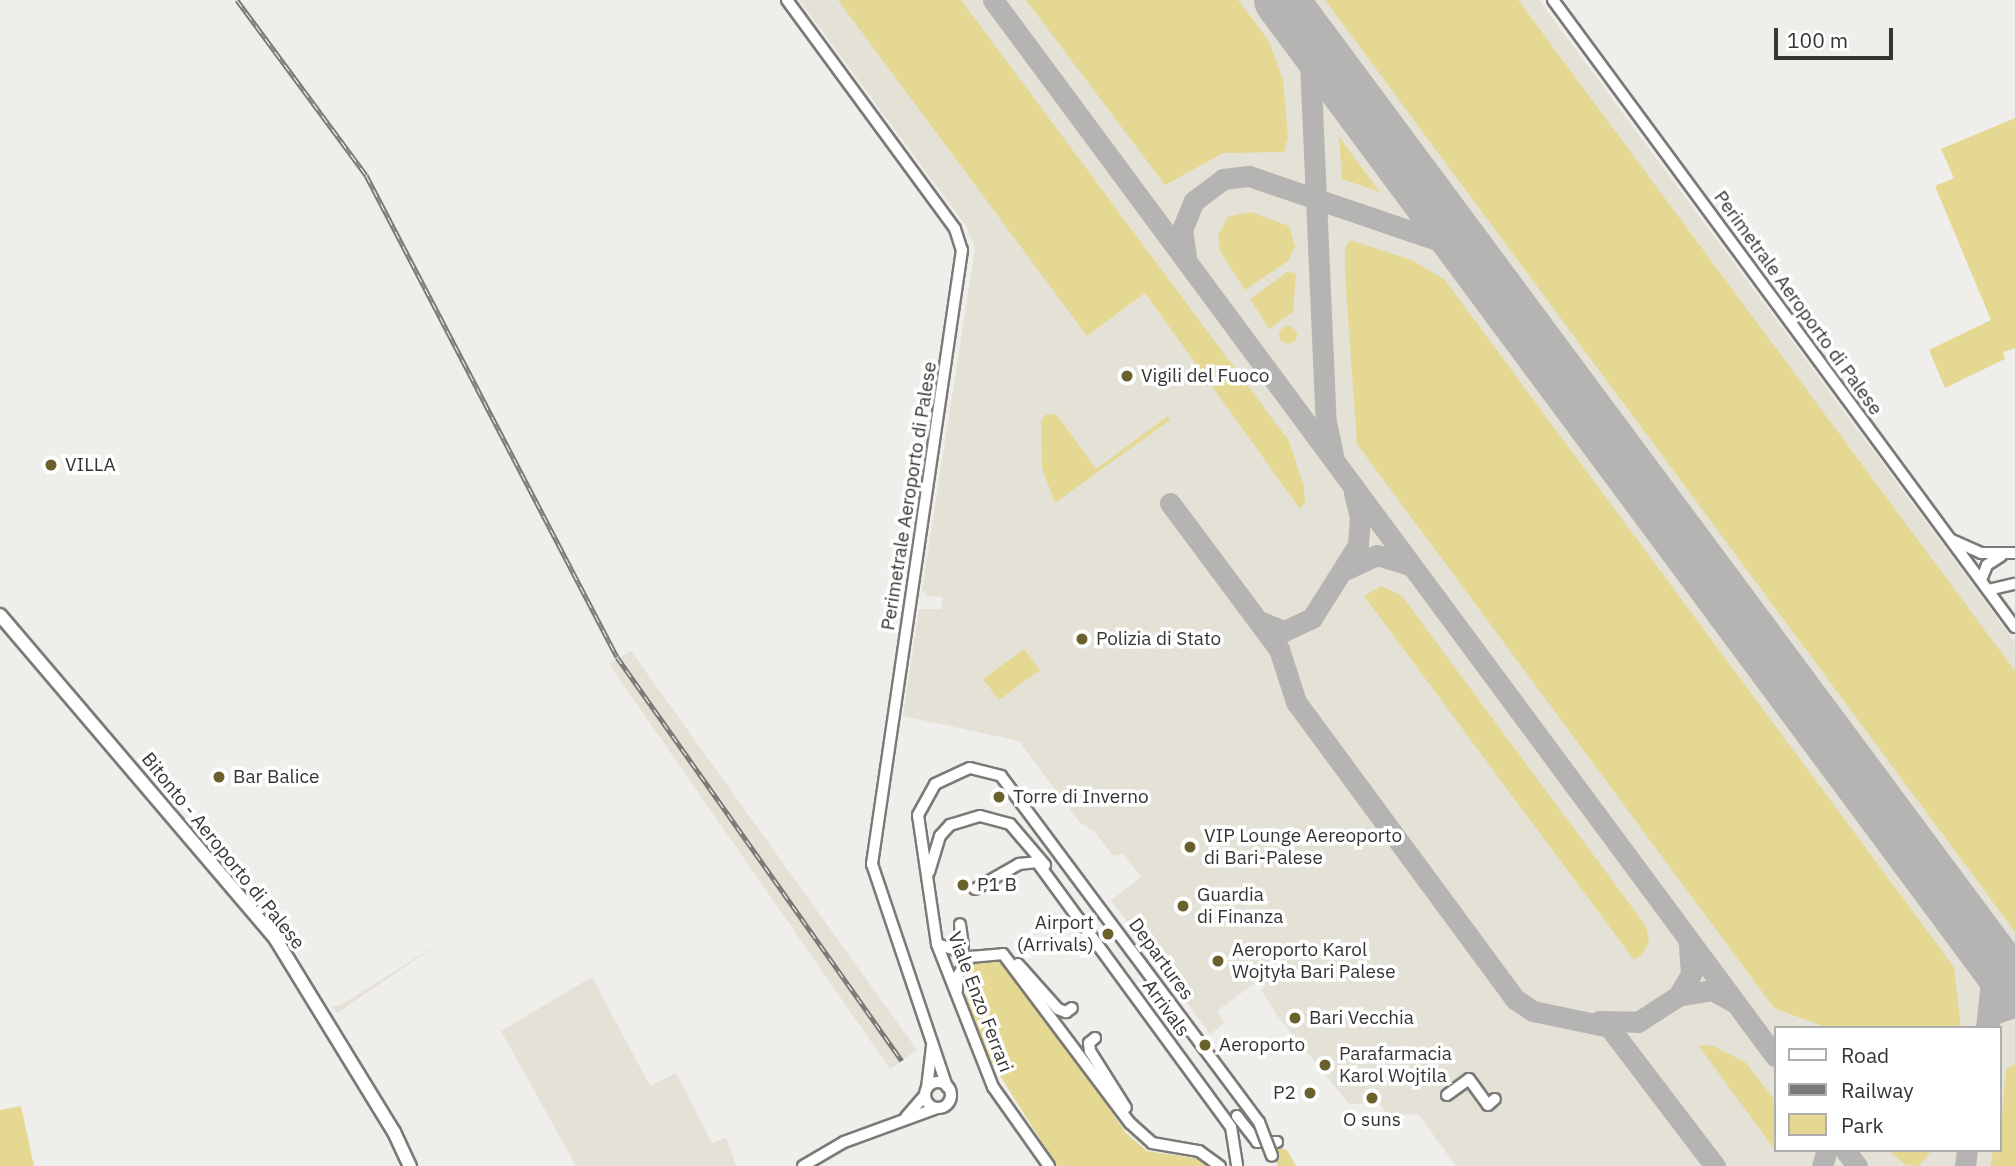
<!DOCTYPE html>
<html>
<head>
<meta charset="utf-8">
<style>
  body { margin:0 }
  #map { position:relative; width:2015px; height:1166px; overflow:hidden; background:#efeeeb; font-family:"IBM Plex Sans",sans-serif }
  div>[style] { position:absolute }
  .built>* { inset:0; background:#e4e2d7 }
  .green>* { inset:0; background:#e5d892 }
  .round { border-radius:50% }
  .taxiway>* { height:21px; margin:-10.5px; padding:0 10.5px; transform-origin:10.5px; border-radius:10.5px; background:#b6b4b2 }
  .runway>* { height:54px; margin:-27px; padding:0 27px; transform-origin:27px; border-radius:27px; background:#b6b4b2 }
  .roads { filter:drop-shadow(2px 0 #7b7a77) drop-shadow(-2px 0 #7b7a77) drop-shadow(0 2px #7b7a77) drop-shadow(0 -2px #7b7a77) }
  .minor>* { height:10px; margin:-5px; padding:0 5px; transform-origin:5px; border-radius:5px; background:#fff }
  .minor>.ring { margin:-5px; padding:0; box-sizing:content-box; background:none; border:10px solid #fff; border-radius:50% }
  .major>* { height:12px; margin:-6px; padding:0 6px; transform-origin:6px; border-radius:6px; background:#fff }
  .rail>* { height:5px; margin-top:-2.5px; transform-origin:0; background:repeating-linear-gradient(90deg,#fff 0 8px,#7c7b7a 0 16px); box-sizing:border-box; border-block:2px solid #7c7b7a }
  .bridges { filter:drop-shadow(2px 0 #7b7a77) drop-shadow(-2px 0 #7b7a77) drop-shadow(0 2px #7b7a77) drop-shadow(0 -2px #7b7a77) }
  .minor-bridge>* { height:10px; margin:-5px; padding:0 5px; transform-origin:5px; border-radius:5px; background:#fff }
  .dots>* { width:19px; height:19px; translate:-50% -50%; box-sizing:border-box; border:4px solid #fff; border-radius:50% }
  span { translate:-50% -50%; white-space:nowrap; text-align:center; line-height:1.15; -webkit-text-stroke:7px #fff; paint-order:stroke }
  .street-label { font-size:19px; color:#363534 }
  .poi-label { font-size:19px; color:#363534 }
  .left { translate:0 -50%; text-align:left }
  .right { translate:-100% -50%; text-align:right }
  .legend { position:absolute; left:1774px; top:1026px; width:228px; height:126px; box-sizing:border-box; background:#fff; border:2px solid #afaeae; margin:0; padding:9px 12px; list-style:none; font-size:21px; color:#363534 }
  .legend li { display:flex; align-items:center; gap:14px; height:35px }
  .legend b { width:35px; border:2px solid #afaeae }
  .scale { position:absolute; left:1774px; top:28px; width:119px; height:32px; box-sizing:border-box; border:4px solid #363534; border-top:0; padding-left:9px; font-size:21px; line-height:24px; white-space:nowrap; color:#363534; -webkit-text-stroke:5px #fff; paint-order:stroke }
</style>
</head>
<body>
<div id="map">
  <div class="built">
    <div style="clip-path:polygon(evenodd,799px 0,1539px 0,2015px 642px,2015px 1166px,1456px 1166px,1418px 1114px,1387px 1115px,1379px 1103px,1349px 1104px,1276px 1014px,1261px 990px,1266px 986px,1263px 977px,1217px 1011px,1225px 1023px,1210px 1034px,1111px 900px,1141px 877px,1123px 854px,1113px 856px,1095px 832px,1079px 822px,1019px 741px,903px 716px,919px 609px,941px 609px,943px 597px,927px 596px,922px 590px,975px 248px,966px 226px,799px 0,1775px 1028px,1999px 1028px,1999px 1150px,1775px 1150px,1775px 1028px)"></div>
    <div style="clip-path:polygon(631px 651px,917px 1050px,890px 1069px,609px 664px)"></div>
    <div style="clip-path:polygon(444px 940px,337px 1013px,332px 1006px,341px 1005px)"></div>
    <div style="clip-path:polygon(592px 977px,650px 1086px,676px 1073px,712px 1143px,726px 1138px,736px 1166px,576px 1166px,501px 1031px)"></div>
  </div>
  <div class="green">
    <div style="clip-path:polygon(838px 0,961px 0,1289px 441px,1304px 487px,1305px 503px,1300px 509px,1145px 293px,1087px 336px)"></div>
    <div style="clip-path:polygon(1026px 0,1238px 0,1269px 41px,1283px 80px,1288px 137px,1284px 152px,1223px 153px,1165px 185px)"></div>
    <div style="clip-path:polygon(1325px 0,1518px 0,2015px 671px,2015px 932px)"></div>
    <div style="clip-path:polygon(2015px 118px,2015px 348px,2003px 352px,2005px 359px,1945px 388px,1929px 350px,1991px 320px,1935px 186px,1954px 178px,1941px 149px)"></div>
    <div style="clip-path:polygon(1339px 137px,1380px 192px,1342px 179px)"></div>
    <div style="clip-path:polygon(1251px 212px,1289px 226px,1295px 247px,1288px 261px,1245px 290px,1220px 251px,1218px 236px,1228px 217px)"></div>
    <div style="clip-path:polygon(1350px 240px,1411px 260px,1444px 279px,1954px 967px,1961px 1028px,1828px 1028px,1774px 1008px,1357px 444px,1345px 274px,1345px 247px)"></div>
    <div style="clip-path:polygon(1287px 272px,1296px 273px,1293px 312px,1269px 329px,1250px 299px)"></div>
    <div class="round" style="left:1279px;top:326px;width:18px;height:18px"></div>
    <div style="clip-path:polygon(1047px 414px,1057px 415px,1096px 469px,1168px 416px,1170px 420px,1055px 503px,1042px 468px,1041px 420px)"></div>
    <div style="clip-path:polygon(1381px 586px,1402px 596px,1646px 926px,1649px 941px,1643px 954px,1634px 960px,1364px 596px)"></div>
    <div style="clip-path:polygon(1024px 649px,1040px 670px,999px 700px,983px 679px)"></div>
    <div style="clip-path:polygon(992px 954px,1008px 962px,1126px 1133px,1147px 1151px,1201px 1159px,1210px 1166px,1057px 1166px,990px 1060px,966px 997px,964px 970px,970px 962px)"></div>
    <div style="clip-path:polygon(1698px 1045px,1713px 1046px,1745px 1062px,1775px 1100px,1775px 1150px)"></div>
    <div style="clip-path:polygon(2015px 1064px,2015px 1166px,1990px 1166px,1993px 1150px,1999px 1150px,2006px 1069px)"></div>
    <div style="clip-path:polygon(21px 1106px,34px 1166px,0 1166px,0 1110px)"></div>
    <div style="clip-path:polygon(1276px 1147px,1287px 1150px,1296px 1166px,1277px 1166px)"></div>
    <div style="clip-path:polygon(1888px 1150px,1932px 1150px,1919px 1166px,1906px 1165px)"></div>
  </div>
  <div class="taxiway">
    <div style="left:993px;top:0;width:1314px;rotate:53.48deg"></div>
    <div style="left:1298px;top:23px;width:41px;rotate:72.9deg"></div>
    <div style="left:1310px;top:62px;width:360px;rotate:87.5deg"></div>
    <div style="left:1326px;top:422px;width:34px;rotate:78deg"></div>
    <div style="left:1312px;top:96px;width:18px;rotate:-56deg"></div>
    <div style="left:1322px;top:81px;width:11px;rotate:-5deg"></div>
    <div style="left:1333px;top:80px;width:16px;rotate:30deg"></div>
    <div style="left:1413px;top:232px;width:19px;rotate:-28deg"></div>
    <div style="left:1430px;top:223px;width:22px;rotate:-87deg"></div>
    <div style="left:1186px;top:257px;width:27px;rotate:-98deg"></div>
    <div style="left:1182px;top:230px;width:31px;rotate:-68deg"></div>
    <div style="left:1194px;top:201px;width:36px;rotate:-37deg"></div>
    <div style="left:1223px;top:179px;width:26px;rotate:-7deg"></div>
    <div style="left:1249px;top:176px;width:211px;rotate:18.8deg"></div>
    <div style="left:1449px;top:244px;width:38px;rotate:37deg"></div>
    <div style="left:1170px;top:503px;width:182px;rotate:53.3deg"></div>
    <div style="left:1279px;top:649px;width:56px;rotate:72.2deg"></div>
    <div style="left:1296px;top:702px;width:369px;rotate:53.6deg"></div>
    <div style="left:1515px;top:999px;width:22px;rotate:34deg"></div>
    <div style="left:1533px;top:1011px;width:78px;rotate:11.9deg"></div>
    <div style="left:1609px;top:1027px;width:175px;rotate:52.7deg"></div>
    <div style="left:1347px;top:569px;width:33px;rotate:-25deg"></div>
    <div style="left:1377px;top:555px;width:34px;rotate:17deg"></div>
    <div style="left:1259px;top:621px;width:27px;rotate:22deg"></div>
    <div style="left:1284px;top:631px;width:31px;rotate:-25deg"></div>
    <div style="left:1312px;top:618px;width:86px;rotate:-57.8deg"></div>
    <div style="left:1358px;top:545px;width:28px;rotate:-86deg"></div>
    <div style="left:1360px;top:517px;width:25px;rotate:-104deg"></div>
    <div style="left:1977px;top:938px;width:45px;rotate:72deg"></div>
    <div style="left:1991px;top:981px;width:47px;rotate:96.1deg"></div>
    <div style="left:1678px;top:996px;width:35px;rotate:-10deg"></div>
    <div style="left:1712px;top:990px;width:25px;rotate:29deg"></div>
    <div style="left:1599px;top:1021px;width:39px;rotate:1deg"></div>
    <div style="left:1638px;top:1022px;width:48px;rotate:-33deg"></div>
    <div style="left:1678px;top:996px;width:26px;rotate:-59deg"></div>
    <div style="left:1691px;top:974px;width:32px;rotate:-94deg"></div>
    <div style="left:1986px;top:1027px;width:15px;rotate:-62deg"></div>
    <div style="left:1993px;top:1014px;width:23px;rotate:-18deg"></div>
    <div style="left:1845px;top:1150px;width:20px;rotate:53deg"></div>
    <div style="left:1822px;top:1166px;width:17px;rotate:-73deg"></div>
    <div style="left:1965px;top:1166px;width:16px;rotate:-83deg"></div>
  </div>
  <div class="runway">
    <div style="left:1281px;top:0;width:1232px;rotate:53.42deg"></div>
  </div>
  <div class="roads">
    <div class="minor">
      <div style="left:787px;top:0;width:284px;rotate:53.7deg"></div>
      <div style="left:955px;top:229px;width:22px;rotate:72deg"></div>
      <div style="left:962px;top:250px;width:621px;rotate:98.34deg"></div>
      <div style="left:872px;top:864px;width:235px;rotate:71.4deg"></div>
      <div style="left:1553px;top:0;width:779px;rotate:53.62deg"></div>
      <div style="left:1952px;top:540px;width:32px;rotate:24deg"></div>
      <div style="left:1981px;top:553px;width:34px"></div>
      <div style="left:1981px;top:580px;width:16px;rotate:-68deg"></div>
      <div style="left:1987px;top:565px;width:17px;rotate:-33deg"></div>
      <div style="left:1988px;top:590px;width:28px;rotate:-13deg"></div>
      <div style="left:929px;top:872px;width:38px;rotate:-73deg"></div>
      <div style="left:940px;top:836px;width:15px;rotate:-48deg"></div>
      <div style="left:950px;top:825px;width:31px;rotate:-17deg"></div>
      <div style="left:980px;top:816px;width:31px;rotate:15deg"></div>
      <div style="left:1010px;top:824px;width:54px;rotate:49.5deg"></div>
      <div style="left:975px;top:889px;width:51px;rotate:-29.6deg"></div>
      <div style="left:1019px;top:864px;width:18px;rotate:-6deg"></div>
      <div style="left:1037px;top:862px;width:328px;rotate:53.8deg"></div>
      <div style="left:1231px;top:1127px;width:39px;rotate:81deg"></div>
      <div style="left:937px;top:944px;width:22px;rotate:18deg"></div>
      <div style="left:958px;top:951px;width:7px;rotate:-45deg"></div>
      <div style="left:963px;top:946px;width:22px;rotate:-98deg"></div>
      <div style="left:1018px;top:964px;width:60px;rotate:48.4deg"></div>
      <div style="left:1058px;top:1009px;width:9px;rotate:21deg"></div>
      <div style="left:1066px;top:1012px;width:7px;rotate:-34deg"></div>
      <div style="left:957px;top:990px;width:13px;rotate:-90deg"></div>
      <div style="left:957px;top:977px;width:24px;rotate:-57deg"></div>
      <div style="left:970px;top:957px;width:33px;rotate:-5deg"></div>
      <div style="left:1003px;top:954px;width:211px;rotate:53.1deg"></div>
      <div style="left:1130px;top:1123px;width:30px;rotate:42deg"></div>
      <div style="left:1152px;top:1143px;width:48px;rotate:9.7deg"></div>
      <div style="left:1199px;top:1151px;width:26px;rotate:36deg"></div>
      <div style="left:1095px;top:1038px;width:8px;rotate:140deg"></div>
      <div style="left:1089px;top:1043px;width:8px;rotate:83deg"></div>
      <div style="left:1090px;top:1051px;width:67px;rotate:57.7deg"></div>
      <div class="ring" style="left:925px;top:1082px;width:16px;height:16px"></div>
      <div style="left:927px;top:1088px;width:42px;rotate:-83.2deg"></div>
      <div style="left:1447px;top:1095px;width:27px;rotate:-36deg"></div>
      <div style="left:1469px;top:1079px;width:32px;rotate:54deg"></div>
      <div style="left:1488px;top:1105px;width:9px;rotate:-41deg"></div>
      <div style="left:1237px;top:1116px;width:33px;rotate:52deg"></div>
      <div style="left:1257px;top:1142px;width:20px"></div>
      <div style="left:906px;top:1117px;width:29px;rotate:-49deg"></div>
      <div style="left:803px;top:1166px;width:48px;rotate:-30.3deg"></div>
      <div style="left:844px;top:1142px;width:99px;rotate:-20.1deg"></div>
      <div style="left:1049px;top:1166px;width:97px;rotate:-125.3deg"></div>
      <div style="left:993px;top:1087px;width:154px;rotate:-111.4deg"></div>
      <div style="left:937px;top:944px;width:130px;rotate:-98.4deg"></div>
      <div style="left:918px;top:815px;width:35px;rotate:-61deg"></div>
      <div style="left:935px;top:784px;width:38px;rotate:-25deg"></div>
      <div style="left:970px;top:768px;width:32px;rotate:14deg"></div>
      <div style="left:1001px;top:776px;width:338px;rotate:53.3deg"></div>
    </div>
    <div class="major">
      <div style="left:0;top:615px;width:424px;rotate:49.6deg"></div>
      <div style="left:275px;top:938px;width:228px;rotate:58.5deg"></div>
      <div style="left:394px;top:1132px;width:38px;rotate:65deg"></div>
    </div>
  </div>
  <div class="rail">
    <div style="left:237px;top:0;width:217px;rotate:53.6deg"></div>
    <div style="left:366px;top:175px;width:543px;rotate:62.49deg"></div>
    <div style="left:617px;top:657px;width:494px;rotate:54.8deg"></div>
  </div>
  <div class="bridges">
    <div class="minor-bridge">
      <div style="left:1203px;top:1047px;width:94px;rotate:53.3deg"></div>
      <div style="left:1259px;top:1122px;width:36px;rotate:69deg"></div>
    </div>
  </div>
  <div class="dots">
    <div style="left:1127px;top:376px;background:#69602c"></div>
    <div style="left:51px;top:465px;background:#69602c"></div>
    <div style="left:1082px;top:639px;background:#69602c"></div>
    <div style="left:219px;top:777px;background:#69602c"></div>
    <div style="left:999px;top:797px;background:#69602c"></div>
    <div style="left:1190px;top:847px;background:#69602c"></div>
    <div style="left:963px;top:885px;background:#69602c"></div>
    <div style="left:1183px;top:906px;background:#69602c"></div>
    <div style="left:1108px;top:934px;background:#69602c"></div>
    <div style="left:1218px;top:961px;background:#69602c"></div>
    <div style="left:1295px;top:1018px;background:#69602c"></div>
    <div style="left:1205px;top:1045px;background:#69602c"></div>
    <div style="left:1325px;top:1065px;background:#69602c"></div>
    <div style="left:1310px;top:1093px;background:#69602c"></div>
    <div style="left:1372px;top:1098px;background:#69602c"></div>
  </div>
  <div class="street-label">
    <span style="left:1798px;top:303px;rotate:54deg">Perimetrale Aeroporto di Palese</span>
    <span style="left:909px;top:496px;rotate:-81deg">Perimetrale Aeroporto di Palese</span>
    <span style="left:223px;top:851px;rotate:51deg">Bitonto - Aeroporto di Palese</span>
    <span style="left:1161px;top:959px;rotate:54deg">Departures</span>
    <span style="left:980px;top:1002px;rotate:69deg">Viale Enzo Ferrari</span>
    <span style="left:1166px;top:1008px;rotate:54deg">Arrivals</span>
  </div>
  <div class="poi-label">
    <span class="left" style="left:1141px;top:376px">Vigili del Fuoco</span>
    <span class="left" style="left:65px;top:465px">VILLA</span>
    <span class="left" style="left:1096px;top:639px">Polizia di Stato</span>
    <span class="left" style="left:233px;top:777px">Bar Balice</span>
    <span class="left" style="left:1013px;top:797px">Torre di Inverno</span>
    <span class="left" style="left:1204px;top:847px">VIP Lounge Aereoporto<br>di Bari-Palese</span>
    <span class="left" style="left:977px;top:885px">P1 B</span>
    <span class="left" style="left:1197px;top:906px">Guardia<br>di Finanza</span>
    <span class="right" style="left:1094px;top:934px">Airport<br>(Arrivals)</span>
    <span class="left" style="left:1232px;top:961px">Aeroporto Karol<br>Wojtyła Bari Palese</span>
    <span class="left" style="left:1309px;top:1018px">Bari Vecchia</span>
    <span class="left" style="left:1219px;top:1045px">Aeroporto</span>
    <span class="left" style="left:1339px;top:1065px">Parafarmacia<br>Karol Wojtila</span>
    <span class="right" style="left:1296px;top:1093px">P2</span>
    <span style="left:1372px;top:1120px">O suns</span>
  </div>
  <ul class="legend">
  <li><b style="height:9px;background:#fff"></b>Road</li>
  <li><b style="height:9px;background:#7c7b7a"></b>Railway</li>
  <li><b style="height:19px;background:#e5d892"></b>Park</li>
  </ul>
  <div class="scale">100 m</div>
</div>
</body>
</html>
